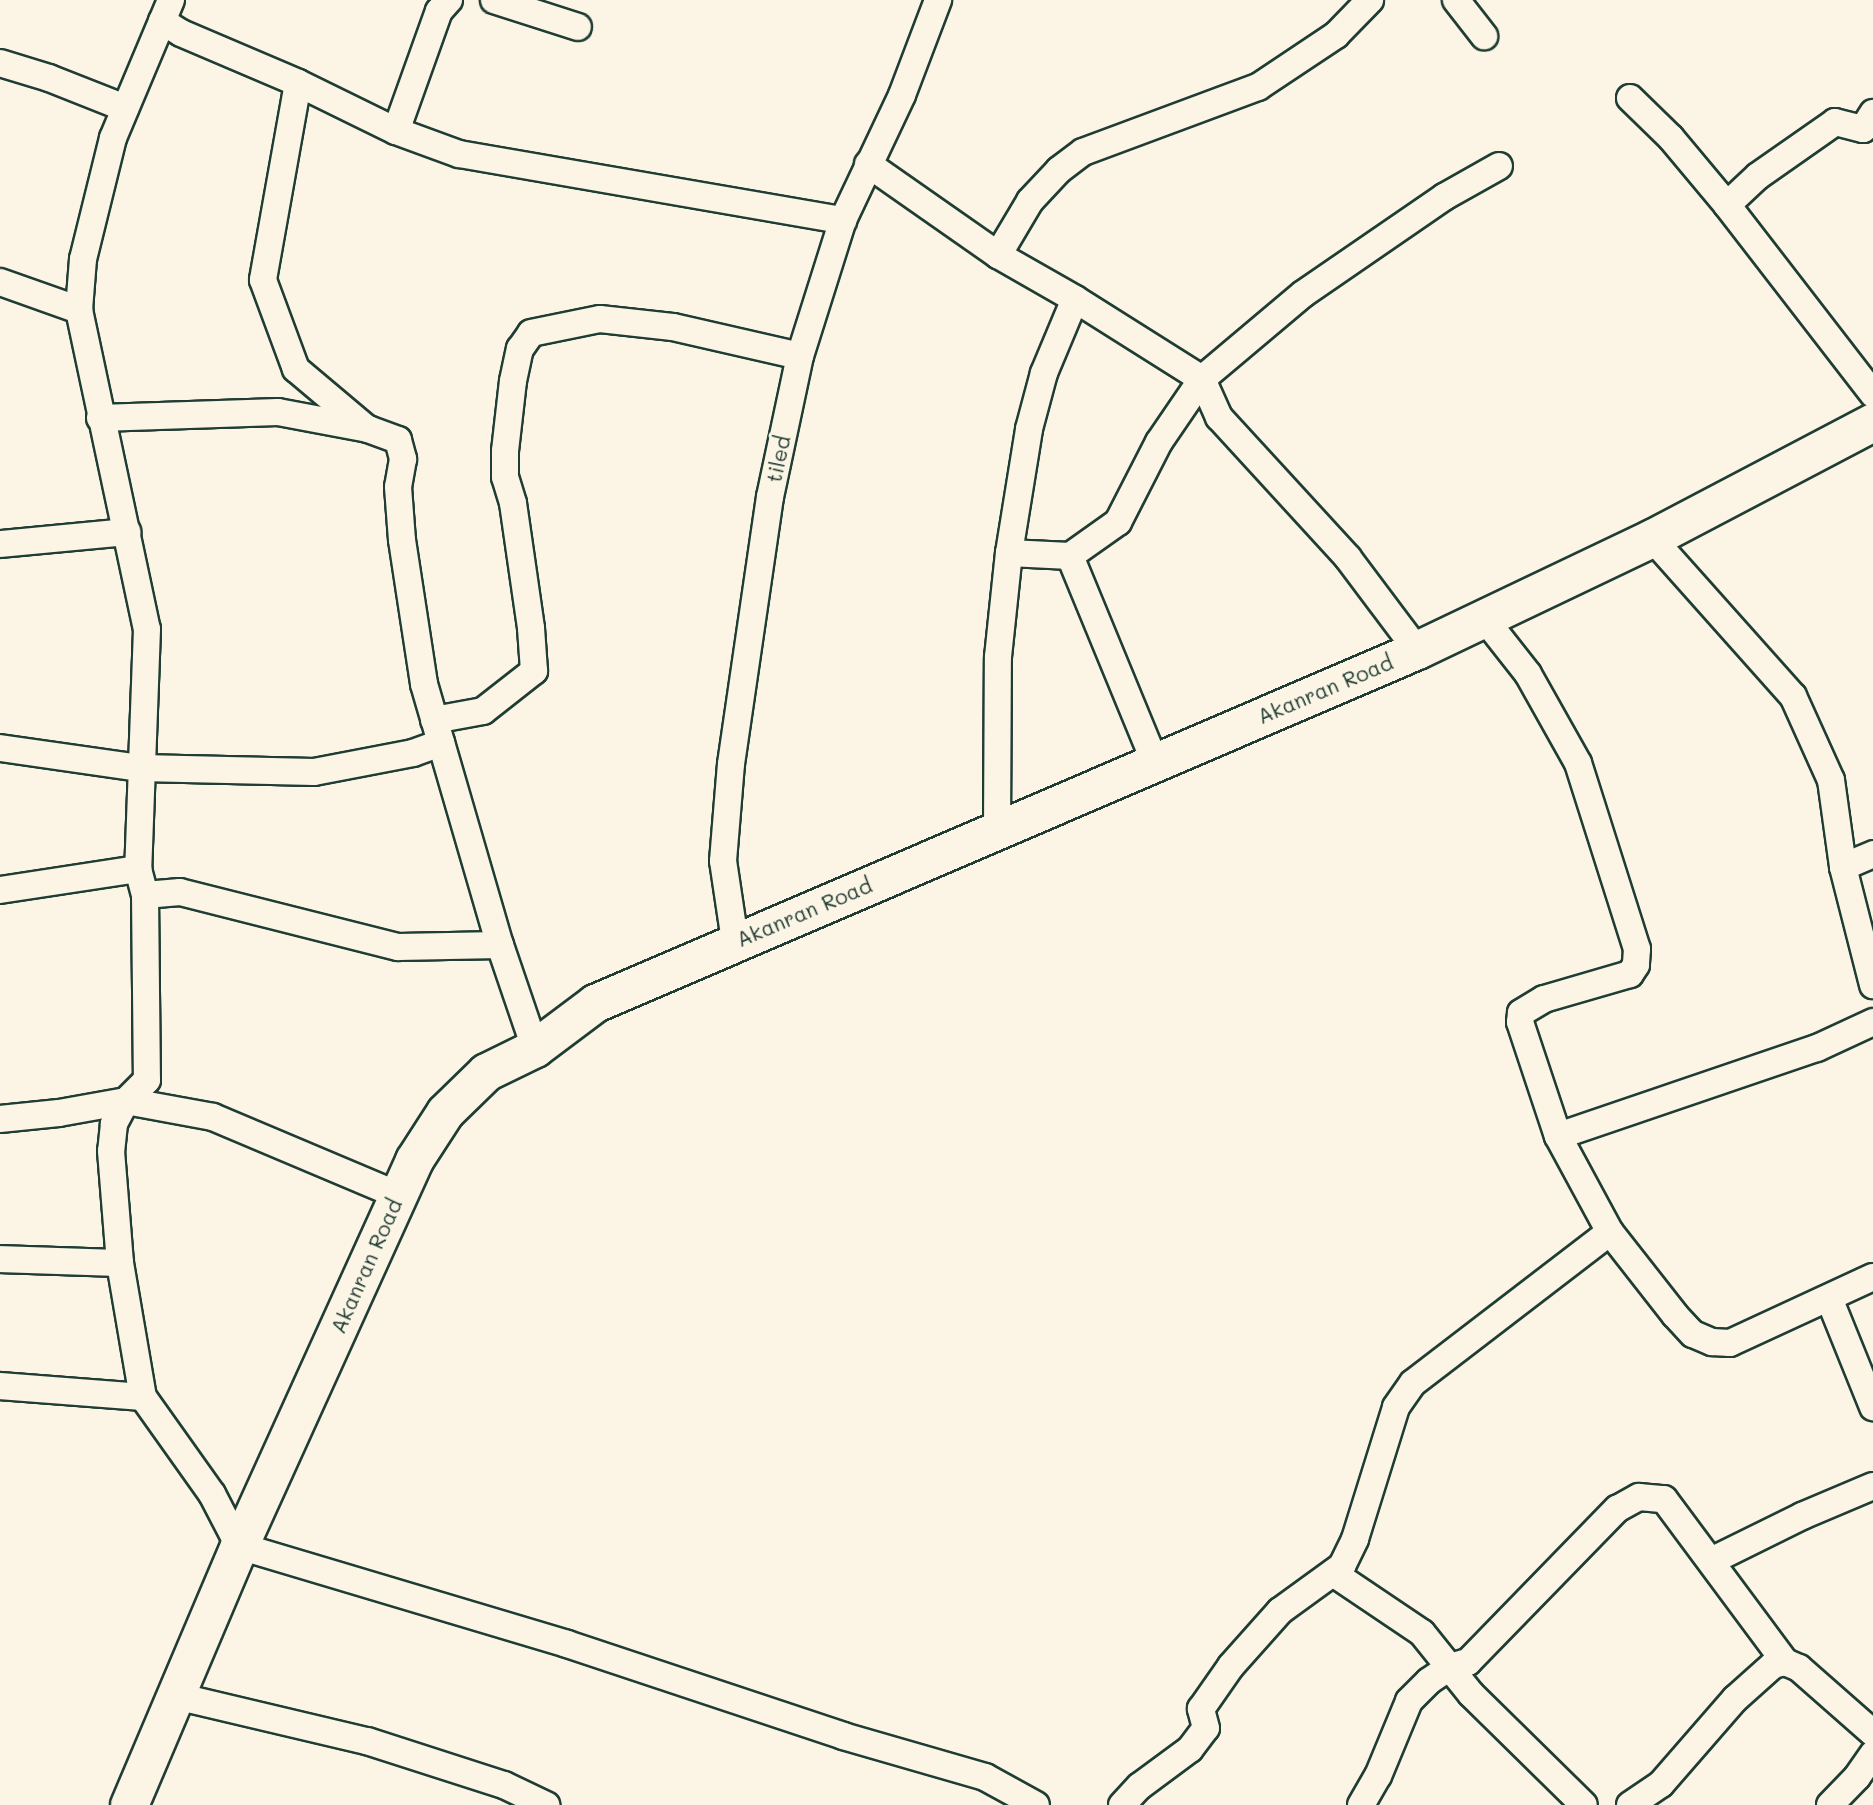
<!DOCTYPE html>
<html>
<head>
<meta charset="utf-8">
<style>
  body { margin:0 }
  #map { position:relative; width:1873px; height:1805px; overflow:hidden; background:#fcf5e5; font-family:Mali,sans-serif }
  div>[style] { position:absolute }
  .roads { filter:drop-shadow(2px 0 #1f3d34) drop-shadow(-2px 0 #1f3d34) drop-shadow(0 2px #1f3d34) drop-shadow(0 -2px #1f3d34) }
  .street>* { height:26px; margin:-13px; padding:0 13px; transform-origin:13px; border-radius:13px; background:#fcf5e5 }
  .secondary>* { height:37px; margin:-18.5px; padding:0 18.5px; transform-origin:18.5px; border-radius:18.5px; background:#fcf5e5 }
  span { translate:-50% -50%; white-space:nowrap; text-align:center; line-height:1.15; -webkit-text-stroke:6px #fcf5e5; paint-order:stroke }
  .street-label { font-size:21px; color:#1f3d34 }
</style>
</head>
<body>
<div id="map">
  <div class="roads">
    <div class="street">
      <div style="left:171px;top:0;width:150px;rotate:112.8deg"></div>
      <div style="left:113px;top:138px;width:125px;rotate:103.9deg"></div>
      <div style="left:83px;top:259px;width:51px;rotate:94.5deg"></div>
      <div style="left:79px;top:310px;width:326px;rotate:78deg"></div>
      <div style="left:147px;top:629px;width:240px;rotate:92.1deg"></div>
      <div style="left:138px;top:869px;width:27px;rotate:75deg"></div>
      <div style="left:145px;top:895px;width:185px;rotate:89.4deg"></div>
      <div style="left:147px;top:1080px;width:30px;rotate:135deg"></div>
      <div style="left:126px;top:1101px;width:26px;rotate:118deg"></div>
      <div style="left:114px;top:1124px;width:27px;rotate:96deg"></div>
      <div style="left:111px;top:1151px;width:112px;rotate:85.4deg"></div>
      <div style="left:120px;top:1263px;width:136px;rotate:80.3deg"></div>
      <div style="left:143px;top:1397px;width:119px;rotate:54.6deg"></div>
      <div style="left:212px;top:1494px;width:59px;rotate:62.6deg"></div>
      <div style="left:239px;top:1546px;width:342px;rotate:16.6deg"></div>
      <div style="left:567px;top:1644px;width:291px;rotate:18.4deg"></div>
      <div style="left:843px;top:1736px;width:148px;rotate:16.1deg"></div>
      <div style="left:985px;top:1777px;width:58px;rotate:28.8deg"></div>
      <div style="left:494px;top:0;width:88px;rotate:17.8deg"></div>
      <div style="left:1456px;top:0;width:46px;rotate:52.1deg"></div>
      <div style="left:162px;top:21px;width:22px;rotate:32deg"></div>
      <div style="left:181px;top:33px;width:127px;rotate:23.1deg"></div>
      <div style="left:298px;top:83px;width:109px;rotate:26.1deg"></div>
      <div style="left:396px;top:131px;width:67px;rotate:20.1deg"></div>
      <div style="left:459px;top:154px;width:390px;rotate:9.8deg"></div>
      <div style="left:0;top:63px;width:51px;rotate:17deg"></div>
      <div style="left:49px;top:78px;width:82px;rotate:21.5deg"></div>
      <div style="left:298px;top:83px;width:200px;rotate:100.1deg"></div>
      <div style="left:263px;top:280px;width:95px;rotate:69.7deg"></div>
      <div style="left:296px;top:369px;width:92px;rotate:40.1deg"></div>
      <div style="left:1630px;top:98px;width:57px;rotate:44.3deg"></div>
      <div style="left:1671px;top:138px;width:87px;rotate:50.1deg"></div>
      <div style="left:1727px;top:205px;width:239px;rotate:52.3deg"></div>
      <div style="left:396px;top:131px;width:127px;rotate:-70.3deg"></div>
      <div style="left:439px;top:11px;width:15px;rotate:-48deg"></div>
      <div style="left:868px;top:164px;width:159px;rotate:35deg"></div>
      <div style="left:998px;top:255px;width:89px;rotate:29.7deg"></div>
      <div style="left:1075px;top:299px;width:150px;rotate:32.2deg"></div>
      <div style="left:1202px;top:379px;width:42px;rotate:65.9deg"></div>
      <div style="left:1219px;top:417px;width:191px;rotate:47.5deg"></div>
      <div style="left:1348px;top:558px;width:115px;rotate:53.1deg"></div>
      <div style="left:1727px;top:205px;width:42px;rotate:-43.1deg"></div>
      <div style="left:1758px;top:176px;width:94px;rotate:-35deg"></div>
      <div style="left:1835px;top:122px;width:29px;rotate:14deg"></div>
      <div style="left:1863px;top:129px;width:19px;rotate:-58deg"></div>
      <div style="left:998px;top:255px;width:63px;rotate:-59.3deg"></div>
      <div style="left:1030px;top:201px;width:42px;rotate:-46.9deg"></div>
      <div style="left:1059px;top:170px;width:30px;rotate:-37deg"></div>
      <div style="left:1083px;top:152px;width:187px;rotate:-20.4deg"></div>
      <div style="left:1258px;top:87px;width:94px;rotate:-33.7deg"></div>
      <div style="left:1336px;top:35px;width:49px;rotate:-45.8deg"></div>
      <div style="left:0;top:282px;width:84px;rotate:19.5deg"></div>
      <div style="left:100px;top:418px;width:178px;rotate:-1.9deg"></div>
      <div style="left:278px;top:412px;width:92px;rotate:10.7deg"></div>
      <div style="left:368px;top:429px;width:32px;rotate:20deg"></div>
      <div style="left:398px;top:440px;width:20px;rotate:75deg"></div>
      <div style="left:403px;top:459px;width:28px;rotate:100deg"></div>
      <div style="left:398px;top:487px;width:53px;rotate:85.7deg"></div>
      <div style="left:402px;top:540px;width:146px;rotate:81.3deg"></div>
      <div style="left:424px;top:684px;width:272px;rotate:73.8deg"></div>
      <div style="left:500px;top:945px;width:109px;rotate:71.2deg"></div>
      <div style="left:1652px;top:538px;width:212px;rotate:48.3deg"></div>
      <div style="left:1793px;top:696px;width:92px;rotate:65.7deg"></div>
      <div style="left:1831px;top:780px;width:88px;rotate:82.1deg"></div>
      <div style="left:1843px;top:867px;width:122px;rotate:75.7deg"></div>
      <div style="left:0;top:544px;width:128px;rotate:-5.4deg"></div>
      <div style="left:1009px;top:553px;width:61px;rotate:2.8deg"></div>
      <div style="left:1070px;top:556px;width:59px;rotate:-35.3deg"></div>
      <div style="left:1118px;top:522px;width:90px;rotate:-62.9deg"></div>
      <div style="left:1159px;top:442px;width:76px;rotate:-55.7deg"></div>
      <div style="left:1202px;top:379px;width:132px;rotate:-40.1deg"></div>
      <div style="left:1303px;top:294px;width:171px;rotate:-34.5deg"></div>
      <div style="left:1444px;top:197px;width:63px;rotate:-29.4deg"></div>
      <div style="left:1070px;top:556px;width:223px;rotate:67.6deg"></div>
      <div style="left:1484px;top:618px;width:71px;rotate:51.8deg"></div>
      <div style="left:1528px;top:674px;width:102px;rotate:60.7deg"></div>
      <div style="left:1578px;top:763px;width:195px;rotate:72.4deg"></div>
      <div style="left:1637px;top:949px;width:16px;rotate:94deg"></div>
      <div style="left:1636px;top:965px;width:11px;rotate:124deg"></div>
      <div style="left:1630px;top:974px;width:90px;rotate:163.8deg"></div>
      <div style="left:1544px;top:999px;width:27px;rotate:149deg"></div>
      <div style="left:1521px;top:1013px;width:9px;rotate:96deg"></div>
      <div style="left:1520px;top:1022px;width:120px;rotate:71.6deg"></div>
      <div style="left:1558px;top:1136px;width:109px;rotate:61.6deg"></div>
      <div style="left:1610px;top:1232px;width:105px;rotate:51.9deg"></div>
      <div style="left:1675px;top:1315px;width:26px;rotate:47deg"></div>
      <div style="left:1693px;top:1334px;width:21px;rotate:23deg"></div>
      <div style="left:1712px;top:1342px;width:18px;rotate:3deg"></div>
      <div style="left:1730px;top:1343px;width:157px;rotate:-24.8deg"></div>
      <div style="left:434px;top:720px;width:50px;rotate:-10.4deg"></div>
      <div style="left:483px;top:711px;width:65px;rotate:-38.1deg"></div>
      <div style="left:534px;top:671px;width:43px;rotate:-94deg"></div>
      <div style="left:531px;top:628px;width:126px;rotate:-98.2deg"></div>
      <div style="left:513px;top:503px;width:27px;rotate:-107deg"></div>
      <div style="left:505px;top:477px;width:26px;rotate:-90deg"></div>
      <div style="left:505px;top:451px;width:70px;rotate:-83.5deg"></div>
      <div style="left:513px;top:381px;width:33px;rotate:-78deg"></div>
      <div style="left:520px;top:349px;width:19px;rotate:-55deg"></div>
      <div style="left:531px;top:333px;width:70px;rotate:-11.5deg"></div>
      <div style="left:600px;top:319px;width:73px;rotate:6.3deg"></div>
      <div style="left:673px;top:327px;width:130px;rotate:12.9deg"></div>
      <div style="left:0;top:748px;width:142px;rotate:8.1deg"></div>
      <div style="left:141px;top:768px;width:173px;rotate:1.3deg"></div>
      <div style="left:314px;top:772px;width:101px;rotate:-10.9deg"></div>
      <div style="left:413px;top:753px;width:30px;rotate:-20deg"></div>
      <div style="left:997px;top:830px;width:173px;rotate:-89.7deg"></div>
      <div style="left:998px;top:657px;width:105px;rotate:-84deg"></div>
      <div style="left:1009px;top:553px;width:126px;rotate:-80.8deg"></div>
      <div style="left:1029px;top:429px;width:58px;rotate:-75deg"></div>
      <div style="left:1044px;top:373px;width:80px;rotate:-67.3deg"></div>
      <div style="left:1843px;top:867px;width:33px;rotate:-23deg"></div>
      <div style="left:0;top:890px;width:140px;rotate:-8.7deg"></div>
      <div style="left:145px;top:895px;width:35px;rotate:-5deg"></div>
      <div style="left:180px;top:892px;width:225px;rotate:14.2deg"></div>
      <div style="left:398px;top:947px;width:102px;rotate:-1.1deg"></div>
      <div style="left:735px;top:941px;width:81px;rotate:-98.5deg"></div>
      <div style="left:723px;top:861px;width:97px;rotate:-85.3deg"></div>
      <div style="left:731px;top:764px;width:270px;rotate:-81.7deg"></div>
      <div style="left:770px;top:497px;width:144px;rotate:-78deg"></div>
      <div style="left:800px;top:356px;width:143px;rotate:-72.5deg"></div>
      <div style="left:843px;top:220px;width:138px;rotate:-64.7deg"></div>
      <div style="left:902px;top:95px;width:102px;rotate:-69.2deg"></div>
      <div style="left:0;top:1119px;width:59px;rotate:-5.8deg"></div>
      <div style="left:59px;top:1113px;width:68px;rotate:-10.2deg"></div>
      <div style="left:126px;top:1101px;width:88px;rotate:10.4deg"></div>
      <div style="left:213px;top:1117px;width:201px;rotate:22.9deg"></div>
      <div style="left:1558px;top:1136px;width:274px;rotate:-18.8deg"></div>
      <div style="left:1817px;top:1048px;width:62px;rotate:-24.9deg"></div>
      <div style="left:0;top:1259px;width:120px;rotate:1.9deg"></div>
      <div style="left:1829px;top:1298px;width:118px;rotate:68deg"></div>
      <div style="left:0;top:1386px;width:143px;rotate:4.4deg"></div>
      <div style="left:1711px;top:1561px;width:102px;rotate:-26.3deg"></div>
      <div style="left:1802px;top:1516px;width:77px;rotate:-22.9deg"></div>
      <div style="left:1333px;top:1573px;width:107px;rotate:34deg"></div>
      <div style="left:1422px;top:1633px;width:78px;rotate:51.2deg"></div>
      <div style="left:1471px;top:1694px;width:158px;rotate:44.5deg"></div>
      <div style="left:176px;top:1696px;width:196px;rotate:13.3deg"></div>
      <div style="left:367px;top:1741px;width:144px;rotate:17.8deg"></div>
      <div style="left:504px;top:1785px;width:47px;rotate:25.5deg"></div>
      <div style="left:1122px;top:1805px;width:26px;rotate:-47deg"></div>
      <div style="left:1140px;top:1786px;width:62px;rotate:-36.5deg"></div>
      <div style="left:1190px;top:1749px;width:26px;rotate:-53deg"></div>
      <div style="left:1206px;top:1728px;width:20px;rotate:-105deg"></div>
      <div style="left:1201px;top:1709px;width:52px;rotate:-55.1deg"></div>
      <div style="left:1231px;top:1666px;width:74px;rotate:-48.3deg"></div>
      <div style="left:1280px;top:1611px;width:77px;rotate:-36deg"></div>
      <div style="left:1342px;top:1566px;width:30px;rotate:-64deg"></div>
      <div style="left:1355px;top:1539px;width:138px;rotate:-72.7deg"></div>
      <div style="left:1396px;top:1407px;width:29px;rotate:-55deg"></div>
      <div style="left:1413px;top:1383px;width:248px;rotate:-37.5deg"></div>
      <div style="left:1361px;top:1805px;width:34px;rotate:-60deg"></div>
      <div style="left:1378px;top:1776px;width:81px;rotate:-67.5deg"></div>
      <div style="left:1409px;top:1701px;width:28px;rotate:-45deg"></div>
      <div style="left:1429px;top:1681px;width:25px;rotate:-34deg"></div>
      <div style="left:1450px;top:1667px;width:19px;rotate:-16deg"></div>
      <div style="left:1468px;top:1662px;width:214px;rotate:-45.8deg"></div>
      <div style="left:1617px;top:1509px;width:25px;rotate:-29deg"></div>
      <div style="left:1639px;top:1497px;width:25px;rotate:5deg"></div>
      <div style="left:1664px;top:1499px;width:203px;rotate:53.4deg"></div>
      <div style="left:1785px;top:1662px;width:15px;rotate:23deg"></div>
      <div style="left:1799px;top:1668px;width:98px;rotate:41.3deg"></div>
      <div style="left:1630px;top:1805px;width:37px;rotate:-34deg"></div>
      <div style="left:1661px;top:1784px;width:113px;rotate:-49deg"></div>
      <div style="left:1735px;top:1699px;width:51px;rotate:-41.8deg"></div>
      <div style="left:1773px;top:1665px;width:12px;rotate:-14deg"></div>
      <div style="left:1830px;top:1805px;width:39px;rotate:-46deg"></div>
      <div style="left:1857px;top:1777px;width:28px;rotate:-55deg"></div>
    </div>
    <div class="secondary">
      <div style="left:129px;top:1805px;width:281px;rotate:-67deg"></div>
      <div style="left:239px;top:1546px;width:424px;rotate:-65.6deg"></div>
      <div style="left:414px;top:1160px;width:57px;rotate:-57.1deg"></div>
      <div style="left:445px;top:1112px;width:57px;rotate:-44.3deg"></div>
      <div style="left:486px;top:1072px;width:55px;rotate:-26.1deg"></div>
      <div style="left:535px;top:1048px;width:75px;rotate:-36.9deg"></div>
      <div style="left:595px;top:1003px;width:895px;rotate:-23.24deg"></div>
      <div style="left:1417px;top:650px;width:260px;rotate:-25.5deg"></div>
      <div style="left:1652px;top:538px;width:250px;rotate:-27.7deg"></div>
    </div>
  </div>
  <div class="street-label">
    <span style="left:778px;top:459px;rotate:-78deg">tiled</span>
    <span style="left:1325px;top:689px;rotate:-23deg">Akanran Road</span>
    <span style="left:804px;top:912px;rotate:-23deg">Akanran Road</span>
    <span style="left:366px;top:1266px;rotate:-66deg">Akanran Road</span>
  </div>
</div>
</body>
</html>
